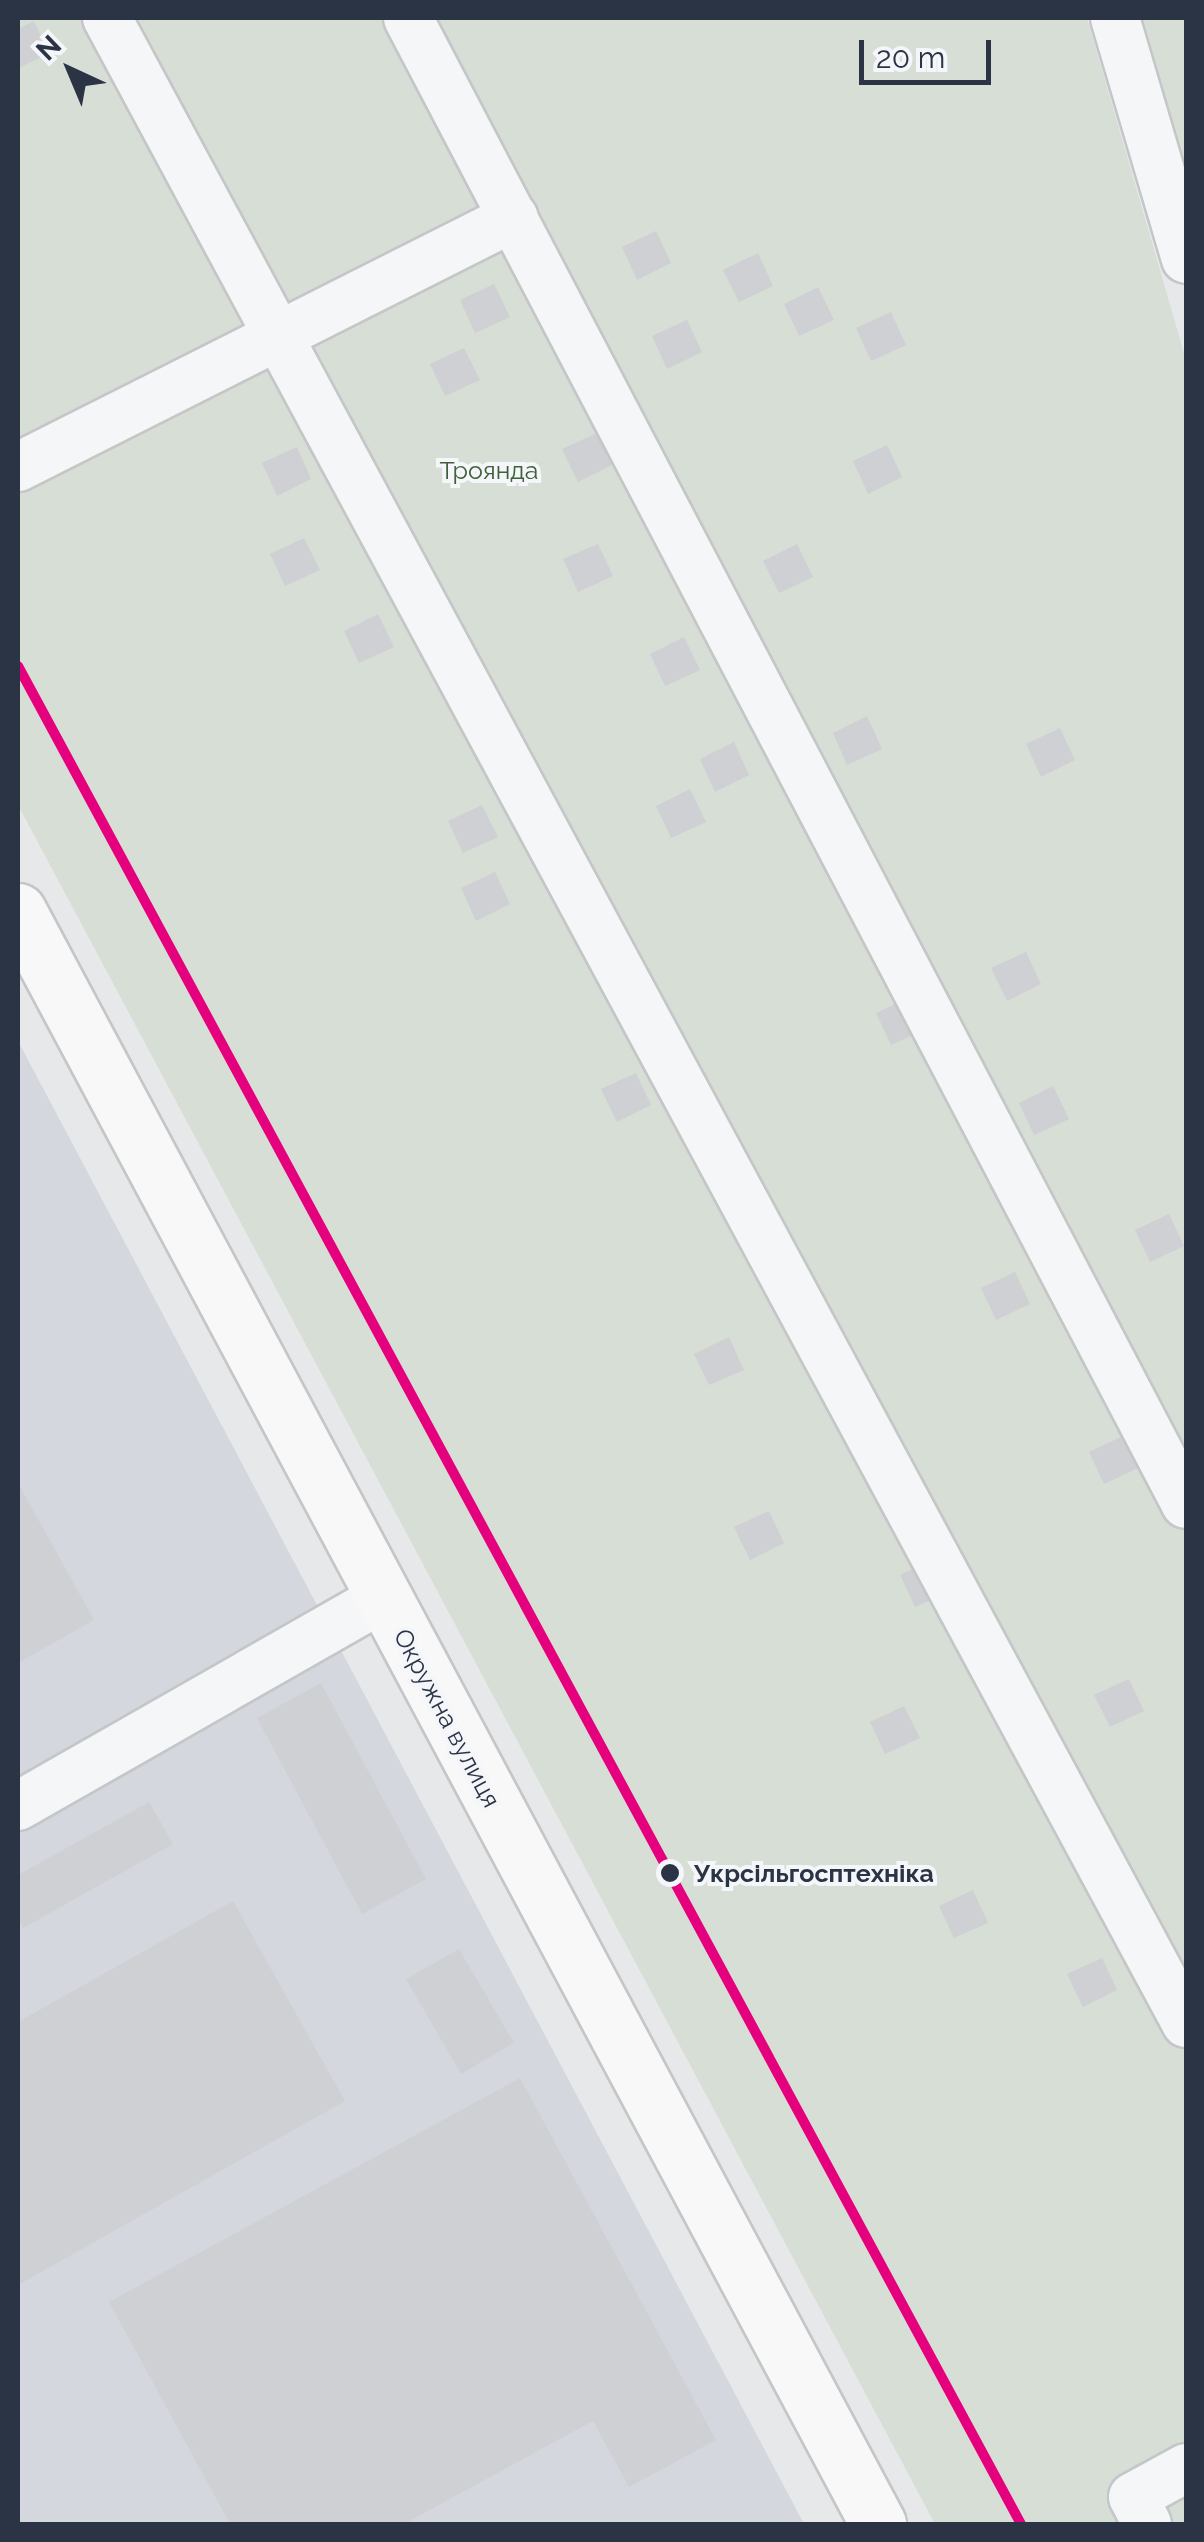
<!DOCTYPE html>
<html>
<head>
<meta charset="utf-8">
<style>
  body { margin:0 }
  #map { position:relative; width:1204px; height:2542px; overflow:hidden; background:#e6e8ea; font-family:Raleway,sans-serif }
  div>[style] { position:absolute }
  .built>* { inset:0; background:#d4d7dd }
  .green>* { inset:0; background:#d6ded6 }
  .building>* { inset:0; background:#ced0d3 }
  .roads { filter:drop-shadow(2px 0 #c4c6c8) drop-shadow(-2px 0 #c4c6c8) drop-shadow(0 2px #c4c6c8) drop-shadow(0 -2px #c4c6c8) }
  .minor>* { height:48px; margin:-24px; padding:0 24px; transform-origin:24px; border-radius:24px; background:#f5f6f7 }
  .major>* { height:55px; margin:-27.5px; padding:0 27.5px; transform-origin:27.5px; border-radius:27.5px; background:#f8f8f8 }
  .tram-1>* { height:10px; margin:-5px; padding:0 5px; transform-origin:5px; border-radius:5px; background:#e5007d }
  .dots>* { width:28px; height:28px; translate:-50% -50%; box-sizing:border-box; border:5px solid #f4f6f9; border-radius:50% }
  span { translate:-50% -50%; white-space:nowrap; text-align:center; line-height:1.15; -webkit-text-stroke:8px #f4f6f9; paint-order:stroke }
  .park-label { font-size:25px; color:#3f6138 }
  .street-label { font-size:25px; color:#2b3445 }
  .stop-label { font-size:25px; color:#2b3445; font-weight:700 }
  .left { translate:0 -50%; text-align:left }
  .frame { position:absolute; inset:0; border:20px solid #2b3445; pointer-events:none }
  .north { position:absolute; left:20px; top:20px; width:100px; height:100px; -webkit-text-stroke:8px #f4f6f9; paint-order:stroke; rotate:316deg; font-size:28px; font-weight:700; line-height:40px; text-align:center; color:#2b3445 }
  .north::after { content:''; display:block; margin:auto; width:35px; height:45px; background:#2b3445; clip-path:polygon(50% 0,100% 100%,50% 72%,0 100%) }
  .scale { position:absolute; left:859px; top:40px; width:132px; height:45px; box-sizing:border-box; border:5px solid #2b3445; border-top:0; padding-left:12px; font-size:30px; line-height:35px; white-space:nowrap; color:#2b3445; -webkit-text-stroke:8px #f4f6f9; paint-order:stroke }
</style>
</head>
<body>
<div id="map">
  <div class="built">
    <div style="clip-path:polygon(18px 1041px,804px 2524px,18px 2524px)"></div>
  </div>
  <div class="green">
    <div style="clip-path:polygon(18px 18px,1087px 18px,1186px 360px,1186px 2524px,935px 2524px,18px 805px)"></div>
    <div style="clip-path:polygon(1134px 18px,1186px 18px,1186px 187px)"></div>
  </div>
  <div class="building">
    <div style="clip-path:polygon(34px 21px,49px 54px,18px 68px,18px 29px)"></div>
    <div style="clip-path:polygon(656px 231px,671px 263px,637px 280px,622px 247px)"></div>
    <div style="clip-path:polygon(758px 253px,773px 286px,739px 302px,723px 270px)"></div>
    <div style="clip-path:polygon(494px 284px,510px 317px,475px 333px,460px 300px)"></div>
    <div style="clip-path:polygon(818px 287px,834px 320px,799px 336px,784px 304px)"></div>
    <div style="clip-path:polygon(891px 312px,906px 345px,871px 361px,856px 328px)"></div>
    <div style="clip-path:polygon(687px 320px,702px 352px,667px 369px,652px 336px)"></div>
    <div style="clip-path:polygon(464px 348px,480px 380px,445px 396px,430px 364px)"></div>
    <div style="clip-path:polygon(597px 433px,612px 465px,578px 482px,562px 449px)"></div>
    <div style="clip-path:polygon(887px 445px,902px 477px,868px 494px,853px 461px)"></div>
    <div style="clip-path:polygon(297px 447px,311px 479px,277px 496px,262px 463px)"></div>
    <div style="clip-path:polygon(304px 538px,320px 570px,285px 586px,270px 554px)"></div>
    <div style="clip-path:polygon(598px 544px,613px 576px,578px 592px,563px 559px)"></div>
    <div style="clip-path:polygon(797px 544px,813px 577px,779px 593px,763px 561px)"></div>
    <div style="clip-path:polygon(378px 614px,394px 647px,359px 663px,344px 631px)"></div>
    <div style="clip-path:polygon(684px 637px,700px 670px,665px 686px,650px 654px)"></div>
    <div style="clip-path:polygon(867px 716px,882px 749px,847px 765px,833px 733px)"></div>
    <div style="clip-path:polygon(1060px 728px,1075px 760px,1041px 777px,1026px 744px)"></div>
    <div style="clip-path:polygon(734px 742px,749px 775px,715px 792px,700px 759px)"></div>
    <div style="clip-path:polygon(690px 789px,706px 822px,671px 838px,656px 806px)"></div>
    <div style="clip-path:polygon(482px 805px,498px 837px,463px 853px,448px 821px)"></div>
    <div style="clip-path:polygon(495px 872px,510px 904px,476px 921px,461px 888px)"></div>
    <div style="clip-path:polygon(1026px 952px,1041px 984px,1007px 1001px,991px 968px)"></div>
    <div style="clip-path:polygon(911px 997px,926px 1029px,891px 1045px,876px 1013px)"></div>
    <div style="clip-path:polygon(636px 1073px,651px 1105px,617px 1122px,601px 1089px)"></div>
    <div style="clip-path:polygon(1053px 1086px,1069px 1119px,1034px 1135px,1019px 1103px)"></div>
    <div style="clip-path:polygon(1169px 1214px,1184px 1246px,1150px 1262px,1135px 1230px)"></div>
    <div style="clip-path:polygon(1015px 1272px,1030px 1304px,996px 1320px,981px 1288px)"></div>
    <div style="clip-path:polygon(729px 1337px,744px 1370px,709px 1385px,694px 1354px)"></div>
    <div style="clip-path:polygon(1123px 1436px,1138px 1468px,1104px 1484px,1089px 1452px)"></div>
    <div style="clip-path:polygon(18px 1483px,94px 1620px,18px 1663px)"></div>
    <div style="clip-path:polygon(769px 1511px,784px 1543px,750px 1560px,734px 1527px)"></div>
    <div style="clip-path:polygon(934px 1559px,949px 1592px,915px 1607px,900px 1575px)"></div>
    <div style="clip-path:polygon(1129px 1679px,1144px 1711px,1110px 1727px,1094px 1695px)"></div>
    <div style="clip-path:polygon(321px 1683px,426px 1879px,362px 1914px,257px 1718px)"></div>
    <div style="clip-path:polygon(904px 1706px,920px 1738px,885px 1754px,870px 1722px)"></div>
    <div style="clip-path:polygon(149px 1802px,173px 1844px,23px 1928px,18px 1918px,18px 1875px)"></div>
    <div style="clip-path:polygon(973px 1890px,988px 1923px,954px 1938px,939px 1906px)"></div>
    <div style="clip-path:polygon(233px 1901px,345px 2101px,18px 2285px,18px 2022px)"></div>
    <div style="clip-path:polygon(459px 1949px,514px 2043px,461px 2074px,406px 1979px)"></div>
    <div style="clip-path:polygon(1102px 1958px,1117px 1990px,1083px 2007px,1067px 1974px)"></div>
    <div style="clip-path:polygon(520px 2078px,716px 2440px,629px 2487px,593px 2421px,404px 2524px,230px 2524px,109px 2302px)"></div>
  </div>
  <div class="roads">
    <div class="minor">
      <div style="left:107px;top:18px;width:2277px;rotate:61.71deg"></div>
      <div style="left:408px;top:18px;width:1677px;rotate:62.37deg"></div>
      <div style="left:1115px;top:18px;width:251px;rotate:73.6deg"></div>
      <div style="left:18px;top:467px;width:555px;rotate:-26.75deg"></div>
      <div style="left:18px;top:1806px;width:420px;rotate:-29.7deg"></div>
      <div style="left:1147px;top:2524px;width:30px;rotate:-117deg"></div>
      <div style="left:1133px;top:2497px;width:60px;rotate:-28.7deg"></div>
    </div>
    <div class="major">
      <div style="left:18px;top:911px;width:1828px;rotate:61.93deg"></div>
    </div>
  </div>
  <div class="tram-1">
    <div style="left:18px;top:666px;width:2111px;rotate:61.64deg"></div>
  </div>
  <div class="dots">
    <div style="left:670px;top:1873px;background:#2b3445"></div>
  </div>
  <div class="park-label">
    <span style="left:489px;top:470px">Троянда</span>
  </div>
  <div class="street-label">
    <span style="left:447px;top:1718px;rotate:62deg">Окружна вулиця</span>
  </div>
  <div class="stop-label">
    <span class="left" style="left:694px;top:1873px">Укрсільгосптехніка</span>
  </div>
  <div class="frame"></div>
  <div class="north">N</div>
  <div class="scale">20 m</div>
</div>
</body>
</html>
